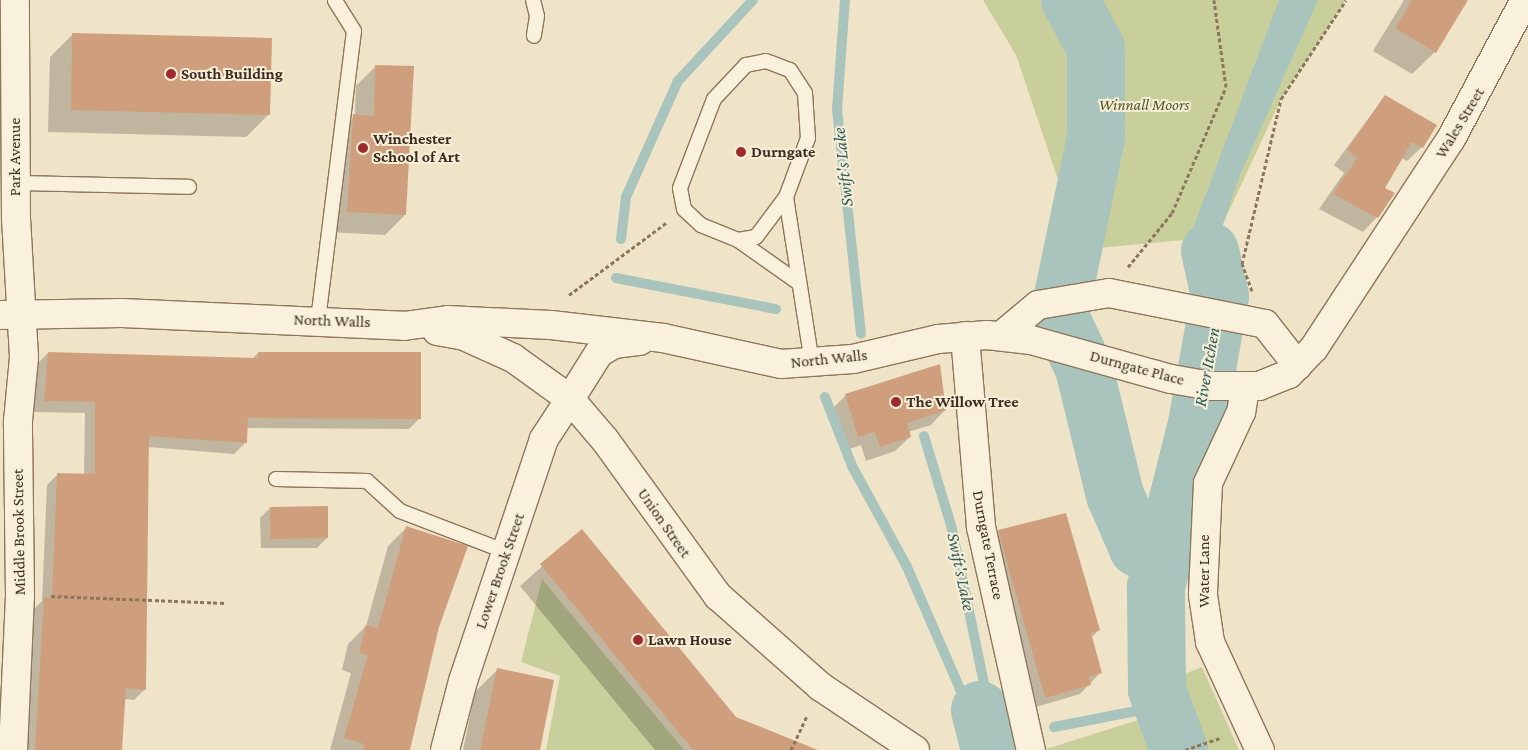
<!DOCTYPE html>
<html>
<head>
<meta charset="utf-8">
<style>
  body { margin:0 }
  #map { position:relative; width:1528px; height:750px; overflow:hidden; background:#f0e4c8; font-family:"Crimson Pro",serif }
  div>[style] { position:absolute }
  .green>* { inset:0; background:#c9cf9b }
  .water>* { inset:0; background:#a9c4bc }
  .shadow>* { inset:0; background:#0003 }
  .stream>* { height:10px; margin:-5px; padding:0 5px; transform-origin:5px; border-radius:5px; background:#a9c4bc }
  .river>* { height:58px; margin:-29px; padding:0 29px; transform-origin:29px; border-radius:29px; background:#a9c4bc }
  .building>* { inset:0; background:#cf9f7d }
  .path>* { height:3px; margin-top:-1.5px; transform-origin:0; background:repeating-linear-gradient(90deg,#8d765c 0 4px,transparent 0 6.5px) }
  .roads { filter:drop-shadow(1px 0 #8d765c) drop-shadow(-1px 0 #8d765c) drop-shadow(0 1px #8d765c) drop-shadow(0 -1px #8d765c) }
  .lane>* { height:14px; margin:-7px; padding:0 7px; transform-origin:7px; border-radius:7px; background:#faf1dc }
  .street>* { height:28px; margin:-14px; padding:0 14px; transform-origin:14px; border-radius:14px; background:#faf1dc }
  .secondary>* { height:28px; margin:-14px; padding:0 14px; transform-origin:14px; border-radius:14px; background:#faf1dc }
  .dots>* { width:14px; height:14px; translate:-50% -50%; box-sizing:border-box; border:2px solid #f7eed8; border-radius:50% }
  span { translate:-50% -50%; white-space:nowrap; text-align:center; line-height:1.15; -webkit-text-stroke:4px #f7eed8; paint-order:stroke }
  .poi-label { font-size:16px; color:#3d2e20; font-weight:700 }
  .left { translate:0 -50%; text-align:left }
  .park-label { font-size:16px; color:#4d5a26; font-style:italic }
  .street-label { font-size:16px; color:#3d2e20 }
  .water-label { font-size:18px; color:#2f5d5a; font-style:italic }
</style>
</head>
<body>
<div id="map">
  <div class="green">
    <div style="clip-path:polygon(983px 0,1346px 0,1281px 99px,1217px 237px,1098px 248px,1057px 177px,1016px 55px)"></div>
    <div style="clip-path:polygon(542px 579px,684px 750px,546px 750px,560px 676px,521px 662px)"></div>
    <div style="clip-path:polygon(1202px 667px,1239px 750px,1193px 750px,1165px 682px)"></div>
    <div style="clip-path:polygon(1157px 714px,1169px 750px,1043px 750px)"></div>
  </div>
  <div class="water">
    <div style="clip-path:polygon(1279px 0,1318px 0,1240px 175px,1213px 253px,1238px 309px,1198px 303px,1187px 276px,1189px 239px)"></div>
  </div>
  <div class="shadow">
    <div style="clip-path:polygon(1404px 0,1466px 0,1435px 52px,1412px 74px,1373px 51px)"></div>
    <div style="clip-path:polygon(73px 34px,269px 114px,246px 137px,48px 132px,50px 57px)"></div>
    <div style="clip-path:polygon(376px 66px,405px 215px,385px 235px,328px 232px,333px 136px,355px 116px,356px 86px)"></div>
    <div style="clip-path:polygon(1385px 96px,1422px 147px,1407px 161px,1401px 158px,1384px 188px,1377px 217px,1363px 232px,1319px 209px,1344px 173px,1334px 165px)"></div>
    <div style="clip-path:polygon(48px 353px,252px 359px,258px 353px,420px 418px,409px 429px,246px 428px,245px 443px,234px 454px,148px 447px,145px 689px,134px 700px,124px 699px,121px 750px,26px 750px,34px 609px,42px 601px,47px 485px,58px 474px,84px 475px,85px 413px,34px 412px,37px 364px)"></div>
    <div style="clip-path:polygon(846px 395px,945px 410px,931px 425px,908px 432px,910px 437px,895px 451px,866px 461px,861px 445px,844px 451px,831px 410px)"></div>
    <div style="clip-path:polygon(270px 508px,327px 538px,317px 548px,261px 548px,260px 518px)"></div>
    <div style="clip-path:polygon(406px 528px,438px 627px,409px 750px,330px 750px,351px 673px,342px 670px,348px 644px,366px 626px,388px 546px)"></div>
    <div style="clip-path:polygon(582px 531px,735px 718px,776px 733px,766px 750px,655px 750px,520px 586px)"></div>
    <div style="clip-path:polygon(999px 531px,1099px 630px,1091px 638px,1101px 672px,1080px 694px,1036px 707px,989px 541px)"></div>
    <div style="clip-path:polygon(497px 670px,539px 750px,463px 750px,475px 692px)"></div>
  </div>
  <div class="stream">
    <div style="left:845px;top:0;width:109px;rotate:94.2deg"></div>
    <div style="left:837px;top:109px;width:226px;rotate:83.9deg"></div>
    <div style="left:621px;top:239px;width:42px;rotate:-83.2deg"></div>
    <div style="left:626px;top:197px;width:127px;rotate:-65.9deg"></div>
    <div style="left:678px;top:81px;width:110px;rotate:-47.2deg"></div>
    <div style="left:616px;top:278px;width:163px;rotate:11deg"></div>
    <div style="left:825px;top:397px;width:74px;rotate:68.6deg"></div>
    <div style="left:852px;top:466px;width:115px;rotate:61.4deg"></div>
    <div style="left:907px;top:567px;width:133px;rotate:66.5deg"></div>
    <div style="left:960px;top:689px;width:29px;rotate:46deg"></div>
    <div style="left:924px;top:436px;width:97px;rotate:73.2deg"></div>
    <div style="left:952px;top:529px;width:163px;rotate:78.3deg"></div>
    <div style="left:985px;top:689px;width:22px;rotate:103deg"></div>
    <div style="left:1054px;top:727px;width:110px;rotate:-11deg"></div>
    <div style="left:989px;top:739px;width:13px;rotate:-9deg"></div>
  </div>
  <div class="river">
    <div style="left:1070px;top:0;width:55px;rotate:61.6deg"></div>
    <div style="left:1096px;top:48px;width:90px;rotate:90deg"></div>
    <div style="left:1096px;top:138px;width:181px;rotate:101.8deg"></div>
    <div style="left:1059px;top:315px;width:59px;rotate:64.7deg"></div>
    <div style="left:1084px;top:368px;width:131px;rotate:76.3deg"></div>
    <div style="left:1115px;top:495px;width:58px;rotate:66.5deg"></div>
    <div style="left:1138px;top:548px;width:25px;rotate:21deg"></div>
    <div style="left:980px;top:710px;width:41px;rotate:76deg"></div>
    <div style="left:1179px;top:750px;width:64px;rotate:-110.1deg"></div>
    <div style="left:1157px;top:690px;width:103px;rotate:-90.6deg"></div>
    <div style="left:1156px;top:587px;width:168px;rotate:-75.9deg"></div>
    <div style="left:1197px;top:424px;width:130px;rotate:-79.8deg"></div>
    <div style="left:1220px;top:296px;width:46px;rotate:-102.5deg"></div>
  </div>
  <div class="building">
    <div style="clip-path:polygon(1412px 0,1468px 0,1436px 53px,1395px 28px)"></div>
    <div style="clip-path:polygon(72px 33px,272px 38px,270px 115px,71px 110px)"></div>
    <div style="clip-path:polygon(375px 65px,414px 66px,406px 215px,347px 212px,353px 114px,374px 116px)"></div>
    <div style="clip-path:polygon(1385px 95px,1437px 125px,1423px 148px,1412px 142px,1385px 188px,1395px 193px,1378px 218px,1333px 194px,1357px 158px,1347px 150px)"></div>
    <div style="clip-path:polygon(48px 352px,258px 358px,258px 352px,421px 352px,421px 419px,248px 418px,247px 443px,149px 436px,146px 690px,126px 688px,122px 750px,35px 750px,44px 597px,52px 598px,57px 473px,95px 474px,95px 402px,44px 401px)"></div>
    <div style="clip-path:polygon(940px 364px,946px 410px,907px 423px,911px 437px,880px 447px,875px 432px,858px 437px,845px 394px)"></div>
    <div style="clip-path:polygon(328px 506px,328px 538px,270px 539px,270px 507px)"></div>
    <div style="clip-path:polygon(1066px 513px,1100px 630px,1091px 633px,1102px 673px,1089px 677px,1091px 685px,1045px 698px,998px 530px)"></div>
    <div style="clip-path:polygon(406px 526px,468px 546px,439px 627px,410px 750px,363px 750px,364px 744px,344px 738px,368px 655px,359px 653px,366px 625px,378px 628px)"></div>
    <div style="clip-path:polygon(582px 529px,736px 717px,818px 750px,693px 750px,540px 564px)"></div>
    <div style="clip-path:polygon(497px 668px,554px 680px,540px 750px,480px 750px)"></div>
  </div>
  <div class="path">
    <div style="left:1128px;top:267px;width:70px;rotate:-50.8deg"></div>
    <div style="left:1172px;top:213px;width:137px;rotate:-66.8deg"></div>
    <div style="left:1226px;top:87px;width:88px;rotate:-97.9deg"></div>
    <div style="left:1252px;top:291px;width:29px;rotate:-110deg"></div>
    <div style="left:1242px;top:264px;width:170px;rotate:-76.7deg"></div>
    <div style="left:1281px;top:99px;width:118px;rotate:-56.7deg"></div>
    <div style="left:569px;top:295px;width:121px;rotate:-36.6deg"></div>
    <div style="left:51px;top:596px;width:175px;rotate:2.3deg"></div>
    <div style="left:791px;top:750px;width:38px;rotate:-65deg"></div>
    <div style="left:1185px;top:750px;width:39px;rotate:-19deg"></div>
  </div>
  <div class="roads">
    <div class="lane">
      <div style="left:533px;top:0;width:16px;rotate:76deg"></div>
      <div style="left:537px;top:16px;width:20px;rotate:99deg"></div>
      <div style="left:766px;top:61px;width:26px;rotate:21deg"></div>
      <div style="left:790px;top:70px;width:27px;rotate:57deg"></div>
      <div style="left:805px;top:93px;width:45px;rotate:86.2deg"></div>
      <div style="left:808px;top:138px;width:63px;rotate:110.4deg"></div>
      <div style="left:786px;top:197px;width:50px;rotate:126.9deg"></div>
      <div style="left:756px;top:237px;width:18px;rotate:171deg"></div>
      <div style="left:738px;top:240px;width:40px;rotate:-158deg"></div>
      <div style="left:701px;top:225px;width:23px;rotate:-137deg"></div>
      <div style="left:684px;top:209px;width:21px;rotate:-101deg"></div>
      <div style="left:680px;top:188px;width:95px;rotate:-69.1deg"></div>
      <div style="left:714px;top:99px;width:47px;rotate:-46.7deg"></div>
      <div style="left:746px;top:65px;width:20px;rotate:-11deg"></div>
      <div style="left:15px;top:183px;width:174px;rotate:1.3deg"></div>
      <div style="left:786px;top:197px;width:168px;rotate:81.1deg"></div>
      <div style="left:738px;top:240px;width:75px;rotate:35.2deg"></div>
      <div style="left:318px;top:320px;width:291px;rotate:-82.9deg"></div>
      <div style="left:354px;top:31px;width:36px;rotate:-122deg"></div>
      <div style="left:276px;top:479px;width:91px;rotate:1.3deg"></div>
      <div style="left:367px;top:481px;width:45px;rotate:42.3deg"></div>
      <div style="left:400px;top:511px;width:115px;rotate:21deg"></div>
    </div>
    <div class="street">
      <div style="left:965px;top:336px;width:192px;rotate:85.2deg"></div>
      <div style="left:981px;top:527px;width:229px;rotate:77.4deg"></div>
      <div style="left:1001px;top:336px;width:48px;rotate:-40deg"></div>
      <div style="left:1038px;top:305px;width:72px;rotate:-9.6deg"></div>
      <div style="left:1109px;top:293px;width:159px;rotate:11.2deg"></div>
      <div style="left:1265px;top:324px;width:53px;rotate:51.8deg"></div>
      <div style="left:1245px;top:388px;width:24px;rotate:99deg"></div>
      <div style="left:1241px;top:412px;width:78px;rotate:114.9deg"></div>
      <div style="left:1208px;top:483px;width:112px;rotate:92.6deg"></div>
      <div style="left:1203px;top:595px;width:48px;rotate:81.5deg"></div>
      <div style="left:1210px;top:642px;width:119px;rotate:65.2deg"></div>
      <div style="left:13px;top:750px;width:155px;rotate:-87.4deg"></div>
      <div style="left:20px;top:595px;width:174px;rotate:-90.7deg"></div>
      <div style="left:18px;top:421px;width:64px;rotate:-84.6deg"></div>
      <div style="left:24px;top:357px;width:138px;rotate:-93.3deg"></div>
      <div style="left:16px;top:219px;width:219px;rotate:-90.3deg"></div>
      <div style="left:445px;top:750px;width:71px;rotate:-75.4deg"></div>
      <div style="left:463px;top:681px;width:255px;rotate:-71.5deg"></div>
      <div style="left:544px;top:439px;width:48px;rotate:-57deg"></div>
    </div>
    <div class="secondary">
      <div style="left:0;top:315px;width:122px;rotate:-0.9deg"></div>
      <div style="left:122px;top:313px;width:282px;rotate:2.6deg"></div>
      <div style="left:404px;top:326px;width:44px;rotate:-7.8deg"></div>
      <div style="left:448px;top:320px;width:103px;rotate:2.8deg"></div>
      <div style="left:551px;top:325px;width:113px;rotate:6.6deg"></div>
      <div style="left:663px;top:338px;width:121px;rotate:12.4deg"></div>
      <div style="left:781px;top:364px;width:72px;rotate:-4deg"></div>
      <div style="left:853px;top:359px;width:87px;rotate:-13.2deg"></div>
      <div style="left:938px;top:339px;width:49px;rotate:-4.7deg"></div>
      <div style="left:987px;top:335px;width:44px;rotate:6.5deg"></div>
      <div style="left:1031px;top:340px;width:145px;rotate:15.6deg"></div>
      <div style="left:1171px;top:379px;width:41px;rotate:9.9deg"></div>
      <div style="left:1211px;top:386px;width:48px"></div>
      <div style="left:1259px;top:386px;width:32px;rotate:-22deg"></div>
      <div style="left:1289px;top:374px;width:36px;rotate:-46deg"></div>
      <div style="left:1314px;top:348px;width:250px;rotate:-56.8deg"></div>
      <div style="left:1451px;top:139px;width:157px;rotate:-62deg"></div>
      <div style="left:437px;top:331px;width:27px;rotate:10deg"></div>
      <div style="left:464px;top:336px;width:54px;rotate:24.2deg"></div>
      <div style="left:513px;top:358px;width:70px;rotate:35.7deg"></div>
      <div style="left:570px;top:399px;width:54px;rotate:49.5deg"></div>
      <div style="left:605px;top:440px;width:193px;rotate:54.1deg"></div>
      <div style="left:718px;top:596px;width:137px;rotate:41.5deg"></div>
      <div style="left:821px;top:687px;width:113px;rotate:33.8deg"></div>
      <div style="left:570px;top:399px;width:54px;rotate:-57.8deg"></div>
      <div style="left:599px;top:353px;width:17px;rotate:-31deg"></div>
      <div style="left:614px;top:344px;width:26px;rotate:-7deg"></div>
    </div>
  </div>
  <div class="dots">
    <div style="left:171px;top:74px;background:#9e2a2b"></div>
    <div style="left:363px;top:148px;background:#9e2a2b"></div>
    <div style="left:741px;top:152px;background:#9e2a2b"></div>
    <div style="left:896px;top:402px;background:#9e2a2b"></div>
    <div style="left:638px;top:640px;background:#9e2a2b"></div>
  </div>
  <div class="poi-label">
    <span class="left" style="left:181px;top:74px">South Building</span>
    <span class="left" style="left:373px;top:148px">Winchester<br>School of Art</span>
    <span class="left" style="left:751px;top:152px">Durngate</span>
    <span class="left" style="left:906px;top:402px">The Willow Tree</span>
    <span class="left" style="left:648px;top:640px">Lawn House</span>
  </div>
  <div class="park-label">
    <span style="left:1144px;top:105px">Winnall Moors</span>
  </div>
  <div class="street-label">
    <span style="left:1460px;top:123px;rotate:-59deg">Wales Street</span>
    <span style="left:15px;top:157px;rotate:-90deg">Park Avenue</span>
    <span style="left:332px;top:321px;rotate:2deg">North Walls</span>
    <span style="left:829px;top:359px;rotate:-6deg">North Walls</span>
    <span style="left:1137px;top:368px;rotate:15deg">Durngate Place</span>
    <span style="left:664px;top:523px;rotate:55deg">Union Street</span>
    <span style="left:19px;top:532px;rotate:-91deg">Middle Brook Street</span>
    <span style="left:988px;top:545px;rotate:79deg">Durngate Terrace</span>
    <span style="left:500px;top:571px;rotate:-71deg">Lower Brook Street</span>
    <span style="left:1204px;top:571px;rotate:-90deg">Water Lane</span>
  </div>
  <div class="water-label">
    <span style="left:843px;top:167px;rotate:-96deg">Swift's Lake</span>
    <span style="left:1207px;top:367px;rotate:-80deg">River Itchen</span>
    <span style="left:961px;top:572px;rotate:78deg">Swift's Lake</span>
  </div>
</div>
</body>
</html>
